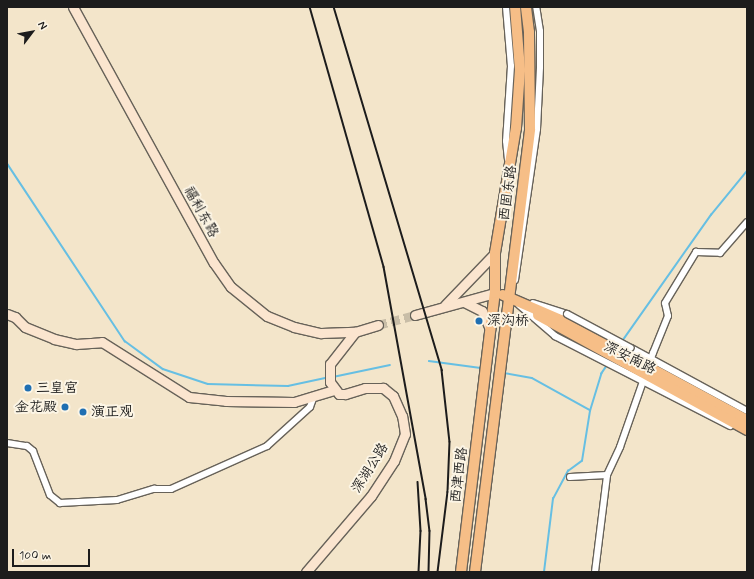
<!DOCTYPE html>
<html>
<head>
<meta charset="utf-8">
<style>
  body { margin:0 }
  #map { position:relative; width:754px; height:579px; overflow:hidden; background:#f3e5ca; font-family:Mynerve,"LXGW WenKai TC",sans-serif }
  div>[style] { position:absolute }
  .stream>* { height:1.5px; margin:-0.75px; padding:0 0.75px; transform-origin:0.75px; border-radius:0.75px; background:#66bfe3 }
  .secondary-tunnel>* { height:9px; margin-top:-4.5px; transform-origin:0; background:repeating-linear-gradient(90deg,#c8bda7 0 9px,transparent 0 13.5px) }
  .roads { filter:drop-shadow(1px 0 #676259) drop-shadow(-1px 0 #676259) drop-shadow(0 1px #676259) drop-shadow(0 -1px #676259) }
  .minor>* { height:6px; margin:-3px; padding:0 3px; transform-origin:3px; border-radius:3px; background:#fff }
  .secondary>* { height:9px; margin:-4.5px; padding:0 4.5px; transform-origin:4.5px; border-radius:4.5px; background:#fbe5cf }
  .primary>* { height:10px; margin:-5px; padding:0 5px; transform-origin:5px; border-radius:5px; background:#f6be87 }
  .rail>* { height:1.5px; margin:-0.75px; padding:0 0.75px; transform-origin:0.75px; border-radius:0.75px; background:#1c1c1c }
  .bridges { filter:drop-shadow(1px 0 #676259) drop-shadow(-1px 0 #676259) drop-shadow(0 1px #676259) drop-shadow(0 -1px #676259) }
  .minor-bridge>* { height:6px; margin:-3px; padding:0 3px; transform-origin:3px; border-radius:3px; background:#fff }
  .dots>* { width:11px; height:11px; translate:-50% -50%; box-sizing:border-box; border:2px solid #fcf5e5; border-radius:50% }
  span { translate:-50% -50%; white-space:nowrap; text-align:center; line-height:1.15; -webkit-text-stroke:4px #fcf5e5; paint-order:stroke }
  .street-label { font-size:14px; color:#1c1c1c }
  .poi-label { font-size:14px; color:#1c1c1c }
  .left { translate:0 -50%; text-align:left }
  .right { translate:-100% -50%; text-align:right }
  .frame { position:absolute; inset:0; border:8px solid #1c1c1c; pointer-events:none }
  .north { position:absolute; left:12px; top:12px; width:40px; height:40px; -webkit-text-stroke:3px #fcf5e5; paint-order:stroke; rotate:58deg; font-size:11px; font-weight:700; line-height:16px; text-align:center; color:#1c1c1c }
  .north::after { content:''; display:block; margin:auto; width:14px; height:18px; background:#1c1c1c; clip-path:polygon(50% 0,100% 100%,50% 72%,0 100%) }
  .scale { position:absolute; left:12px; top:549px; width:78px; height:18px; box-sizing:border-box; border:2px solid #1c1c1c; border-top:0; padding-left:5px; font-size:12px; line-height:14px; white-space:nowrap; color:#1c1c1c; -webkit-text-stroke:3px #fcf5e5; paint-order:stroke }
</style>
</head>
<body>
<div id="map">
  <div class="stream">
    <div style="left:7px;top:163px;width:214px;rotate:56.5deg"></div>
    <div style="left:125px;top:341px;width:47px;rotate:36.4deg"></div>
    <div style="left:163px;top:369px;width:47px;rotate:18.4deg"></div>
    <div style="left:208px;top:384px;width:80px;rotate:1.4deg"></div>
    <div style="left:288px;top:386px;width:40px;rotate:-12deg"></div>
    <div style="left:623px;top:340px;width:153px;rotate:-54.9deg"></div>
    <div style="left:711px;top:215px;width:57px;rotate:-50.7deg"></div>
    <div style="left:429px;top:361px;width:52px;rotate:7.7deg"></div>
    <div style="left:504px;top:373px;width:28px;rotate:10deg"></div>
    <div style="left:532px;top:378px;width:66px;rotate:28.9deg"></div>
    <div style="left:333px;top:377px;width:58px;rotate:-11.9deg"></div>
    <div style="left:544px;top:572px;width:74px;rotate:-83deg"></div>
    <div style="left:553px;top:499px;width:32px;rotate:-62deg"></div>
    <div style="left:568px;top:471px;width:17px;rotate:-36deg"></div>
    <div style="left:582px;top:461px;width:51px;rotate:-80.9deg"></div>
    <div style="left:590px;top:411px;width:39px;rotate:-73deg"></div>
    <div style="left:601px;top:374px;width:11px;rotate:-56deg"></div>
  </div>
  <div class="secondary-tunnel">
    <div style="left:378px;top:325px;width:38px;rotate:-15deg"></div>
  </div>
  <div class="roads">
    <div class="minor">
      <div style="left:506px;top:7px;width:59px;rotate:85.2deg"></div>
      <div style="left:511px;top:66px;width:75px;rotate:93.8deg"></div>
      <div style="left:506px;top:141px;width:18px;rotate:84deg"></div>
      <div style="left:515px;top:280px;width:153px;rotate:-81.7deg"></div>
      <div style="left:537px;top:129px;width:62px;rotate:-87.2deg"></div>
      <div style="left:540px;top:67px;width:36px;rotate:-90deg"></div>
      <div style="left:540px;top:31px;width:24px;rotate:-99deg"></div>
      <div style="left:533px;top:303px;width:36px;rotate:18deg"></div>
      <div style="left:519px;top:305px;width:48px;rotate:40.7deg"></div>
      <div style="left:555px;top:336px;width:197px;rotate:27.2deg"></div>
      <div style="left:631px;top:348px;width:132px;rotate:28.5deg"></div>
      <div style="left:7px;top:443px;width:20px;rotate:9deg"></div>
      <div style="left:27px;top:446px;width:8px;rotate:40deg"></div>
      <div style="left:33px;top:451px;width:47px;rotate:68.9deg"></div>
      <div style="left:50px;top:495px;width:13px;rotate:39deg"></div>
      <div style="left:60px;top:503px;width:57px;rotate:-3deg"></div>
      <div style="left:117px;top:500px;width:39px;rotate:-17deg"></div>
      <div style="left:154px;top:489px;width:17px"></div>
      <div style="left:171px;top:489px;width:105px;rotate:-24.1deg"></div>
      <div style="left:267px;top:446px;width:58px;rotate:-42.2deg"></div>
      <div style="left:310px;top:407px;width:12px;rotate:-70deg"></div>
      <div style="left:570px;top:477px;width:37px;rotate:-3deg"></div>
      <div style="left:595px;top:572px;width:98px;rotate:-82.9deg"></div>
      <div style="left:607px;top:475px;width:31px;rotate:-65deg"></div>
      <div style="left:620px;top:447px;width:100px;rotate:-70.7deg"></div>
      <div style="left:653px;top:353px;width:40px;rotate:-68deg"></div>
      <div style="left:668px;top:316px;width:13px;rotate:-103deg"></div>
      <div style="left:665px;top:303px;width:60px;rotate:-58.7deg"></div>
      <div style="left:696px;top:252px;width:24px;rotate:2deg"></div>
      <div style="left:720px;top:253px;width:41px;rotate:-48.9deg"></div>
    </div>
    <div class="secondary">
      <div style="left:73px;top:7px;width:292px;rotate:61.2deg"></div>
      <div style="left:214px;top:263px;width:29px;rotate:55deg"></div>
      <div style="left:231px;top:287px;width:46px;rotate:38.9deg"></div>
      <div style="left:267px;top:316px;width:29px;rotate:22deg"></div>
      <div style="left:294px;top:327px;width:28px;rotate:13deg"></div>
      <div style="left:321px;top:333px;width:34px;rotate:-2deg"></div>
      <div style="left:355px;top:332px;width:24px;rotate:-17deg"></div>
      <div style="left:464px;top:302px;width:20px;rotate:27deg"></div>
      <div style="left:482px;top:311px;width:20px;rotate:66deg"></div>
      <div style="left:445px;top:305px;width:72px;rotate:-46.1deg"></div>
      <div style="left:7px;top:314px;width:9px;rotate:21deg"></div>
      <div style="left:15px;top:317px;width:14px;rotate:45deg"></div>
      <div style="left:25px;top:327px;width:31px;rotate:22deg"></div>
      <div style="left:54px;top:339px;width:23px;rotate:13deg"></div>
      <div style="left:76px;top:344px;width:26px;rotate:-4deg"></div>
      <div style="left:102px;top:342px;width:103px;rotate:32.3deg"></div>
      <div style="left:189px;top:397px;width:37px;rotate:6deg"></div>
      <div style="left:226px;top:401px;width:68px;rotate:0.8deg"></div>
      <div style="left:294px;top:402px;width:42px;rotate:-16.7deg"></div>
      <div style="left:415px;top:315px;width:83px;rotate:-15.4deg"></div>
      <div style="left:306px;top:572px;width:100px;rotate:-49.5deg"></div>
      <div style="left:371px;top:496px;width:42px;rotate:-56.7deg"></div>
      <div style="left:394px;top:461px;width:29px;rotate:-68deg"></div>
      <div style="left:405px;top:434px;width:18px;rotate:-99deg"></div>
      <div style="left:402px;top:416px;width:22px;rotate:-114deg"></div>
      <div style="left:393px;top:396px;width:13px;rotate:-141deg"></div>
      <div style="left:383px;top:388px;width:18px;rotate:180deg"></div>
      <div style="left:365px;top:388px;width:21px;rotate:163deg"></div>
      <div style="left:345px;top:394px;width:6px;rotate:180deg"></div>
      <div style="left:339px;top:394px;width:15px;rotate:-127deg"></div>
      <div style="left:330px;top:382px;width:18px;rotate:-90deg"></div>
      <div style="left:330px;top:364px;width:41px;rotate:-52deg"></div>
    </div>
    <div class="primary">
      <div style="left:503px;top:295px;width:65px;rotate:23.4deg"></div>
      <div style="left:563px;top:321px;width:209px;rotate:28.3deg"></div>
      <div style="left:538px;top:315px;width:239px;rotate:28.8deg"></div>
      <div style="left:461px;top:572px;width:281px;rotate:-83.1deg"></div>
      <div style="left:495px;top:293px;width:40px;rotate:-90deg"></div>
      <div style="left:495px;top:253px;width:127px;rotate:-80.5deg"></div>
      <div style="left:516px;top:128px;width:58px;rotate:-86.1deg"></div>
      <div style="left:520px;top:70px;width:63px;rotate:-94.5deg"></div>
      <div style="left:475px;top:572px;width:446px;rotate:-82.9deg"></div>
      <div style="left:530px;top:129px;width:97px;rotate:-90.6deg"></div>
      <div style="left:529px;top:32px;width:25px;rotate:-97deg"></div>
    </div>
  </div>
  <div class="rail">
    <div style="left:310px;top:7px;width:270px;rotate:74.1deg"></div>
    <div style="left:384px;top:267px;width:236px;rotate:79.7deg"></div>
    <div style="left:426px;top:499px;width:32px;rotate:83deg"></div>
    <div style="left:430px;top:531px;width:41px;rotate:91.4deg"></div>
    <div style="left:334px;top:7px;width:379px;rotate:73.4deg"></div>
    <div style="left:442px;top:370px;width:72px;rotate:83.7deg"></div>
    <div style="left:450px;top:442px;width:50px;rotate:92.3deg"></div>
    <div style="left:448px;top:492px;width:81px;rotate:97.1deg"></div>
    <div style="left:418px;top:482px;width:49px;rotate:86.5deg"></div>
    <div style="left:421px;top:531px;width:41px;rotate:92.8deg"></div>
  </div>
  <div class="bridges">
    <div class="minor-bridge">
      <div style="left:567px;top:314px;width:72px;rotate:28deg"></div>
    </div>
  </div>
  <div class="dots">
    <div style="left:479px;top:321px;background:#1f6fb2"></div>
    <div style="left:28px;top:388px;background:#1f6fb2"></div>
    <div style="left:65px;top:407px;background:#1f6fb2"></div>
    <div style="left:83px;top:412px;background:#1f6fb2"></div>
  </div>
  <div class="street-label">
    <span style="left:508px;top:193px;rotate:-82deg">西固东路</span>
    <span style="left:201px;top:212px;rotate:61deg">福利东路</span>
    <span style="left:630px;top:358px;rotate:26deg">深安南路</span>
    <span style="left:370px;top:468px;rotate:-58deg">深湖公路</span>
    <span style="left:459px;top:475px;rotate:-83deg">西津西路</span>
  </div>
  <div class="poi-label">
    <span class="left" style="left:487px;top:321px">深沟桥</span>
    <span class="left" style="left:36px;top:388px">三皇宫</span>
    <span class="right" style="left:57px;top:407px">金花殿</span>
    <span class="left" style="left:91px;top:412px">演正观</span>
  </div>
  <div class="frame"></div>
  <div class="north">N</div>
  <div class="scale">100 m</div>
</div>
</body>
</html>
